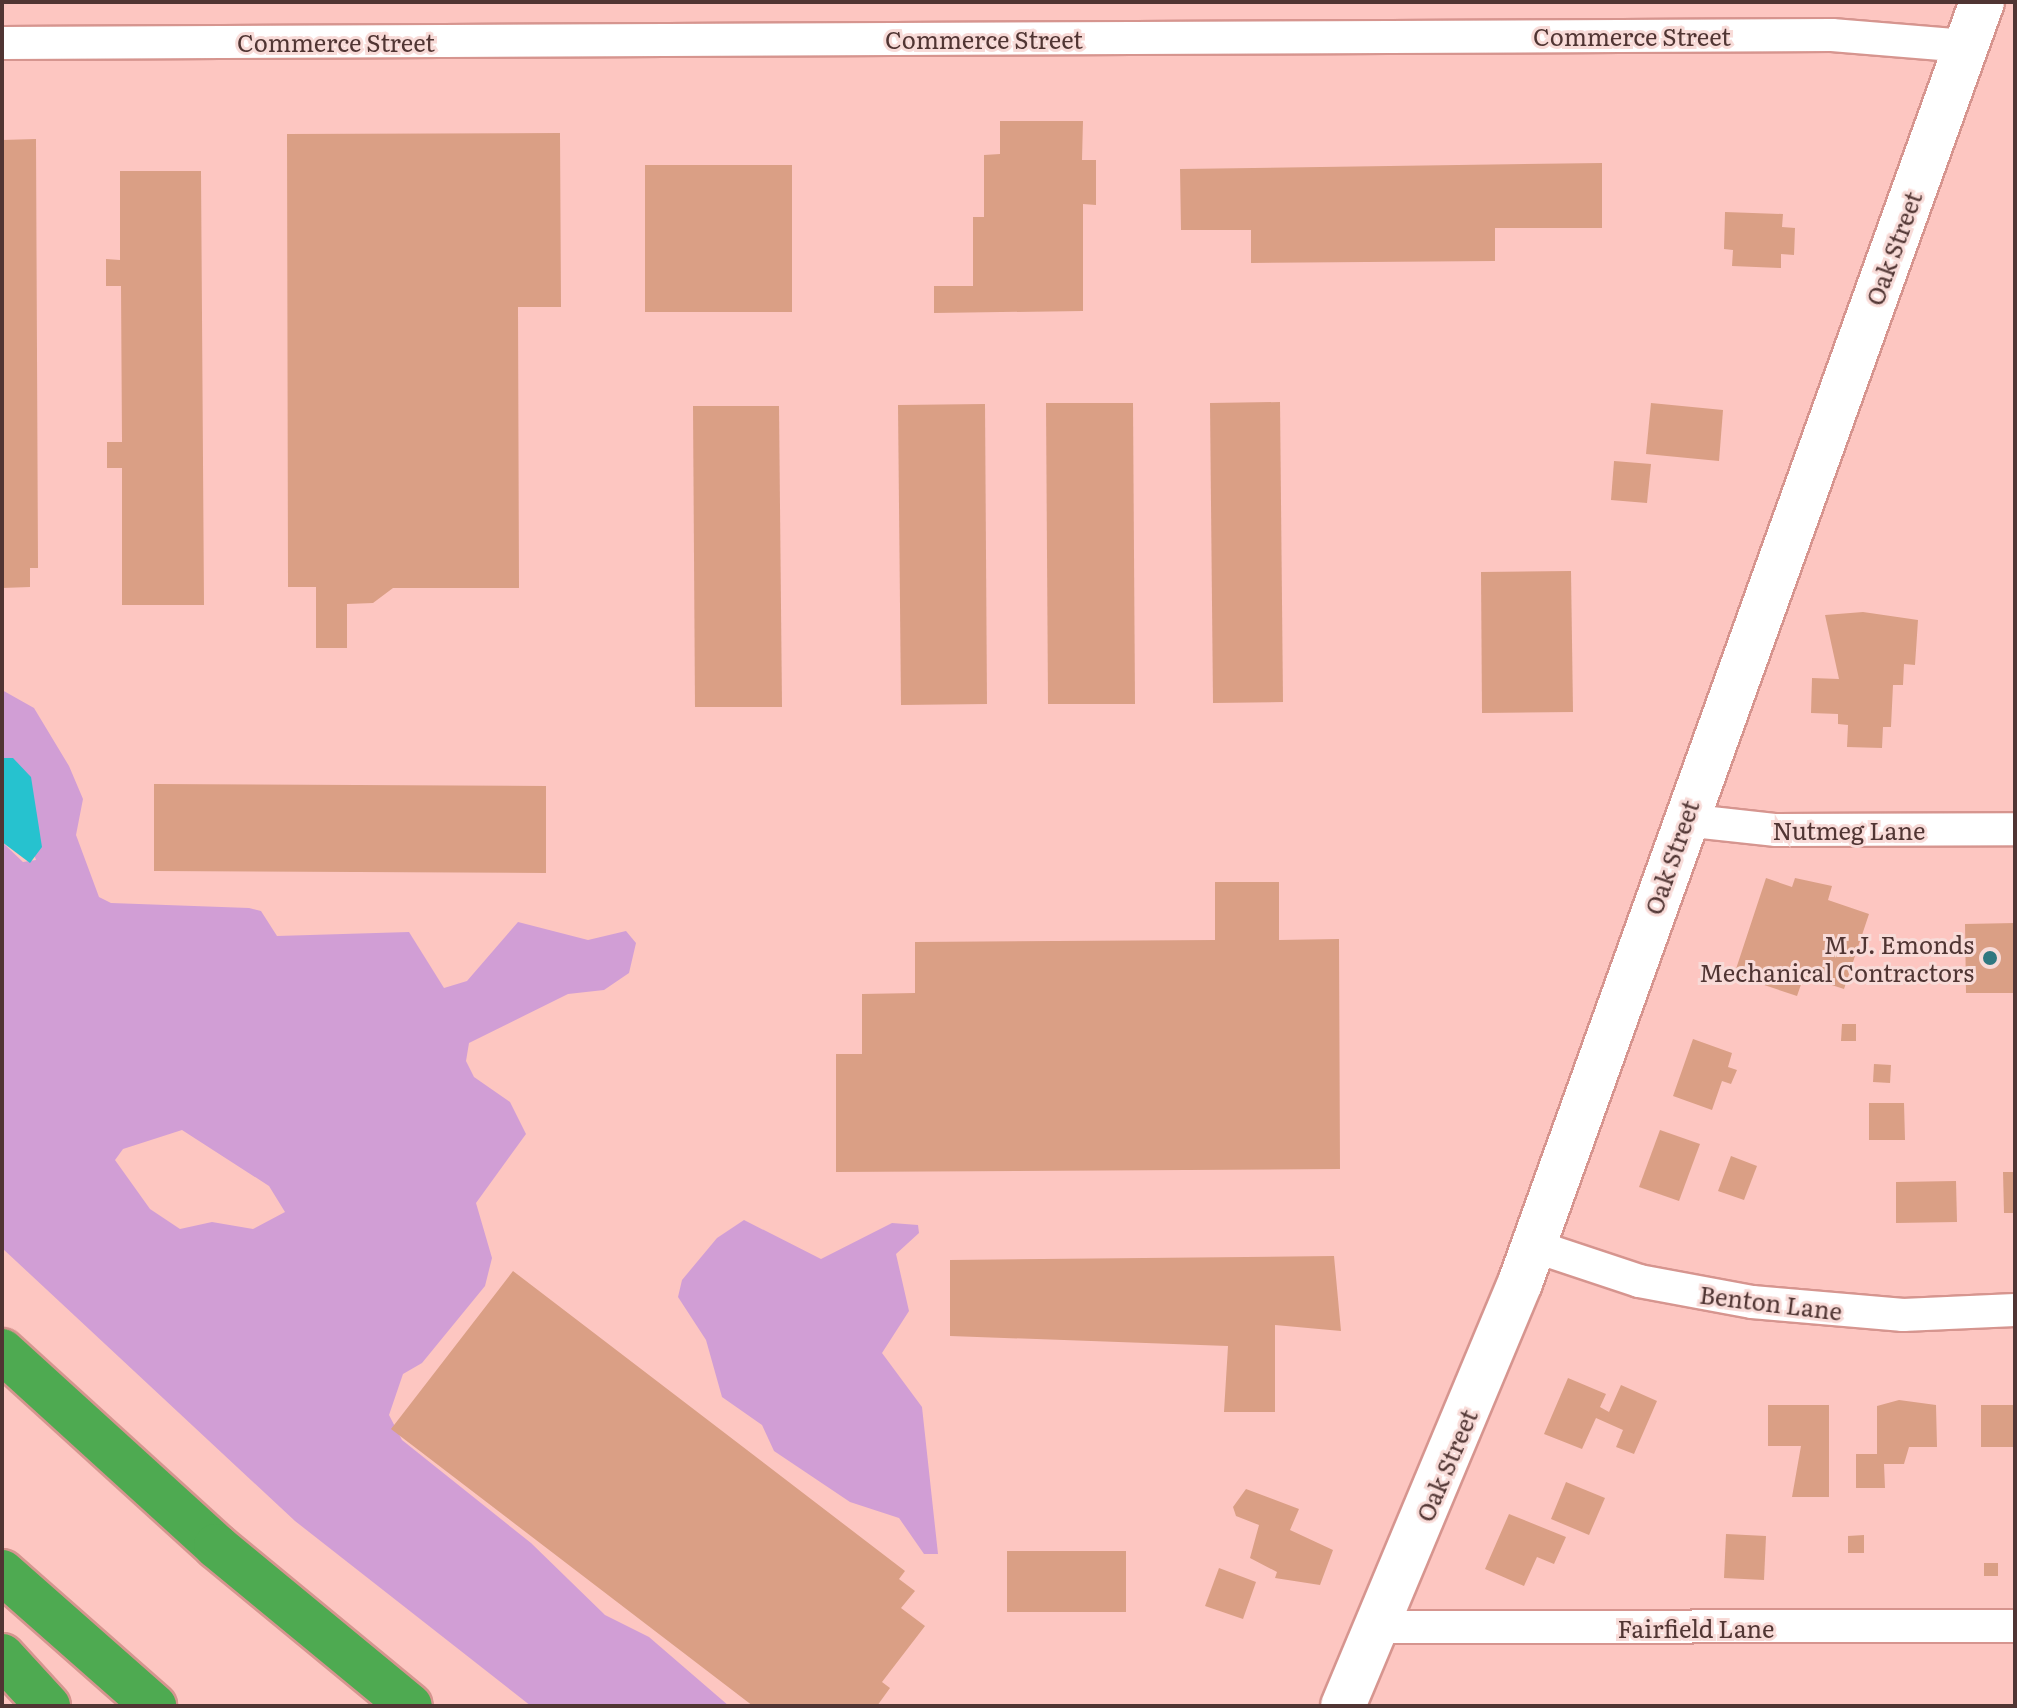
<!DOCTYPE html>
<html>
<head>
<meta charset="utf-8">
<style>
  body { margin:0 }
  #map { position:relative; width:2017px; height:1708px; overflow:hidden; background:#fdc6c1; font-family:Literata,serif }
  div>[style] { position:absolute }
  .green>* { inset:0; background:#d19ed5 }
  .water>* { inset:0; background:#26c2cf }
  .building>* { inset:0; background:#da9f85 }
  .roads { filter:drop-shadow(2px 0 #d6958f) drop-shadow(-2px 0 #d6958f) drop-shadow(0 2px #d6958f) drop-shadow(0 -2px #d6958f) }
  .street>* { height:32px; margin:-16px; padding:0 16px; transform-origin:16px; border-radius:16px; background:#fff }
  .secondary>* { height:44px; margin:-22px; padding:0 22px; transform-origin:22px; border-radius:22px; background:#fff }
  .highway>* { height:44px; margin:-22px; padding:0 22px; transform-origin:22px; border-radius:22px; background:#4eaa51 }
  .dots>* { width:22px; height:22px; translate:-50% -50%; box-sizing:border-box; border:4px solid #f8dbd8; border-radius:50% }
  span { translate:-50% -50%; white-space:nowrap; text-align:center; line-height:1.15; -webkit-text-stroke:6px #f8dbd8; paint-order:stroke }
  .street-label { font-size:24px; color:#503533 }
  .poi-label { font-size:24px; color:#503533 }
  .right { translate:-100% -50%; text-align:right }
  .frame { position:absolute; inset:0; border:4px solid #503533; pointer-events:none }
</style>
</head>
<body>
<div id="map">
  <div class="green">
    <div style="clip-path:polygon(evenodd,2px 690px,34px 708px,69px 766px,83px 799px,76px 835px,99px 897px,111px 903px,249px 908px,261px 911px,277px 936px,409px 932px,444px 988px,467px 981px,518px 922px,588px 940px,626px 931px,636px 943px,629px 973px,604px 990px,568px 994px,469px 1043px,466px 1061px,474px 1077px,510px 1102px,526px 1134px,476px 1203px,492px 1258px,485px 1286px,422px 1363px,403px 1374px,389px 1415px,402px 1440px,531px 1543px,605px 1615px,649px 1637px,729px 1706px,531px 1706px,295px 1521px,2px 1248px,2px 842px,23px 862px,36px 860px,2px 758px,2px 690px,182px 1130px,269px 1186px,285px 1212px,253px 1229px,212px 1222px,180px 1229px,150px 1209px,115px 1160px,123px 1149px,182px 1130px)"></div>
    <div style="clip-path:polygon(744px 1220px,821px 1259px,892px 1223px,918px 1225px,919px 1233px,896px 1254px,909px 1311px,882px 1353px,922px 1407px,938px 1554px,924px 1554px,899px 1518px,850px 1502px,774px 1451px,762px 1425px,722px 1397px,706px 1340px,678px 1297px,682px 1280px,717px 1238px)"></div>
  </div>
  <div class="water">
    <div style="clip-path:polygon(2px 758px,13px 758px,31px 777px,42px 847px,30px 863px,2px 842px)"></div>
  </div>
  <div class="building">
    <div style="clip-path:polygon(1000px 121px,1083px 121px,1082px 160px,1096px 160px,1096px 205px,1083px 204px,1083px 311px,934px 313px,934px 286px,973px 286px,973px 217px,984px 217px,984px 155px,1000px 154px)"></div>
    <div style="clip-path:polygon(560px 133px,561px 307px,518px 307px,519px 588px,393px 588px,373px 603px,347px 604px,347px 648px,316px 648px,316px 587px,288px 587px,287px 134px)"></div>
    <div style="clip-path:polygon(36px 139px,38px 568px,30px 568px,30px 587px,2px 588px,2px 140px)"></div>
    <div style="clip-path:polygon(1602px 163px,1602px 228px,1495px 228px,1495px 261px,1251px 263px,1251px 230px,1181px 230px,1180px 169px)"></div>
    <div style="clip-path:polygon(645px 165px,792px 165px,792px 312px,645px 312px)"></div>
    <div style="clip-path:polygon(120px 171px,201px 171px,204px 605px,122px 605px,122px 468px,107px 468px,107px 442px,122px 442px,121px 286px,106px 286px,106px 259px,120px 260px)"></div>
    <div style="clip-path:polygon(1725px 212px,1783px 214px,1782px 227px,1795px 228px,1794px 255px,1781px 254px,1781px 268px,1732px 266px,1733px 250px,1724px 249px)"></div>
    <div style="clip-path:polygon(1280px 402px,1283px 702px,1213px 703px,1210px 403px)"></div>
    <div style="clip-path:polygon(1046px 403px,1133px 403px,1135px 704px,1048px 704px)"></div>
    <div style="clip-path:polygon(1651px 403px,1723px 410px,1719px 461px,1646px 454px)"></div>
    <div style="clip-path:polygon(985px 404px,987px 704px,901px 705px,898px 405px)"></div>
    <div style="clip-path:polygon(693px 406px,779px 406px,782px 707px,695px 707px)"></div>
    <div style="clip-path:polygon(1614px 461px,1651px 464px,1647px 503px,1611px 500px)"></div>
    <div style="clip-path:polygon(1571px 571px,1573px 712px,1482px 713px,1481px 572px)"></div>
    <div style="clip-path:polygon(1863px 612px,1918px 620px,1915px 665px,1904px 664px,1903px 685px,1893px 685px,1891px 727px,1883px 727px,1882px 748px,1847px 747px,1848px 725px,1838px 724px,1838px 714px,1811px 713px,1812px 678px,1839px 679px,1825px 615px)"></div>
    <div style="clip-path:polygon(154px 784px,546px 786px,546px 873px,154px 871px)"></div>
    <div style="clip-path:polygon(1766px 878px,1792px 887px,1795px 878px,1832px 886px,1828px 900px,1869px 914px,1844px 989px,1804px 976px,1797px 996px,1734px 975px)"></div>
    <div style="clip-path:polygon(1215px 882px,1279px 882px,1279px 940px,1339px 939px,1340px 1169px,836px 1172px,836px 1054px,862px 1054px,862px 994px,915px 993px,915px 942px,1215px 940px)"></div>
    <div style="clip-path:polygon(2015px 923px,2015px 993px,1966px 993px,1965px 924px)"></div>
    <div style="clip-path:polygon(1842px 1024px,1856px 1024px,1856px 1041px,1841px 1041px)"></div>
    <div style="clip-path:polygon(1693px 1039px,1732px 1053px,1728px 1067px,1737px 1070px,1731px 1084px,1722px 1081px,1712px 1110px,1673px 1096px)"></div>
    <div style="clip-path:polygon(1874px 1064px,1891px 1065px,1890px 1083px,1873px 1082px)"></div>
    <div style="clip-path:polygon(1869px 1103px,1904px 1103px,1905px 1140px,1869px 1140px)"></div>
    <div style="clip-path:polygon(1660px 1130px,1700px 1144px,1679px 1201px,1639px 1187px)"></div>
    <div style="clip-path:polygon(1731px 1156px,1757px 1166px,1744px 1200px,1718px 1191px)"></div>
    <div style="clip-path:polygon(2003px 1172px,2015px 1172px,2015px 1213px,2004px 1213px)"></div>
    <div style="clip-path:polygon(1956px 1181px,1957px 1222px,1896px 1223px,1896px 1182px)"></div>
    <div style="clip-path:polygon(1334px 1256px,1341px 1331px,1275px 1325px,1275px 1412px,1224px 1412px,1228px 1346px,950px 1336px,950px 1260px)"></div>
    <div style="clip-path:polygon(513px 1271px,905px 1571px,899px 1579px,915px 1591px,901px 1608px,925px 1626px,882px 1682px,890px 1688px,877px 1706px,753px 1706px,391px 1429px)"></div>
    <div style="clip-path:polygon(1568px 1378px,1606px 1394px,1600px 1407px,1609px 1412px,1621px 1385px,1657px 1401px,1634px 1454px,1616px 1447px,1623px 1430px,1596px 1418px,1582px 1449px,1544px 1434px)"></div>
    <div style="clip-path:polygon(1899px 1400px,1936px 1405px,1937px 1447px,1909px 1447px,1904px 1464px,1884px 1464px,1885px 1488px,1856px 1488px,1856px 1454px,1877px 1454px,1877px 1406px)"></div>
    <div style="clip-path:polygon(1768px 1405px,1829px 1405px,1829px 1497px,1792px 1497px,1801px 1446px,1768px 1446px)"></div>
    <div style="clip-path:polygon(1981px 1405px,2015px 1405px,2015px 1447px,1981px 1447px)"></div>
    <div style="clip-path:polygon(1566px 1482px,1605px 1498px,1589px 1535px,1551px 1519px)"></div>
    <div style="clip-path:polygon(1246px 1489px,1299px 1509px,1290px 1530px,1333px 1550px,1320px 1585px,1275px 1578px,1277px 1572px,1250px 1558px,1259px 1525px,1236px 1516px,1233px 1507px)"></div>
    <div style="clip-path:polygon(1509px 1514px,1566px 1537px,1554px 1564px,1537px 1557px,1524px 1586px,1485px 1569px)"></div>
    <div style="clip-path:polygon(1726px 1534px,1766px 1536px,1764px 1580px,1724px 1578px)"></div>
    <div style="clip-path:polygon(1864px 1535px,1864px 1553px,1848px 1553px,1848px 1536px)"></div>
    <div style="clip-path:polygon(1007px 1551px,1126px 1551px,1126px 1612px,1007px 1612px)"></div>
    <div style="clip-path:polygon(1984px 1563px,1998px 1563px,1998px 1576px,1984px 1576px)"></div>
    <div style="clip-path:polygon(1219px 1568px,1256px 1582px,1243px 1619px,1205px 1606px)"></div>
  </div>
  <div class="roads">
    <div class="street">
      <div style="left:2px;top:43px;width:1830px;rotate:-0.25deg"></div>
      <div style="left:1832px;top:35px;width:134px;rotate:4.7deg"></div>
      <div style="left:1684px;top:820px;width:93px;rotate:6.2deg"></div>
      <div style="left:1776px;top:830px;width:239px;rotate:-0.2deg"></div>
      <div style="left:1534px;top:1246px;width:111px;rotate:18.4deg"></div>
      <div style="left:1639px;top:1281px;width:115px;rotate:10.5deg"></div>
      <div style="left:1752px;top:1302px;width:152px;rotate:4.9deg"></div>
      <div style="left:1903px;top:1315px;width:112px;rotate:-2.6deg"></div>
      <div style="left:1377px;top:1627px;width:638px;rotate:-0.09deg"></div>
    </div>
    <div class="secondary">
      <div style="left:1343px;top:1706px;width:459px;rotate:-67.3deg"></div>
      <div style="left:1520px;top:1283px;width:1362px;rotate:-70.17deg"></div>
    </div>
    <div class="highway">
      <div style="left:2px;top:1351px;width:290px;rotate:42.3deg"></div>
      <div style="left:216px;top:1546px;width:251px;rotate:39.5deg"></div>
      <div style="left:2px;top:1572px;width:203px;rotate:41.4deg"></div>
      <div style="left:2px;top:1656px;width:68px;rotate:47.4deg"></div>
    </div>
  </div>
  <div class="dots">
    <div style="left:1990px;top:958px;background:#307880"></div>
  </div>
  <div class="street-label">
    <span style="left:1632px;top:36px">Commerce Street</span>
    <span style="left:984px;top:39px">Commerce Street</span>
    <span style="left:336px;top:42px">Commerce Street</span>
    <span style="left:1893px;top:248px;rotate:-70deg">Oak Street</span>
    <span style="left:1849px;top:830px">Nutmeg Lane</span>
    <span style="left:1671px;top:857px;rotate:-71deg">Oak Street</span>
    <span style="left:1771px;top:1302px;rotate:7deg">Benton Lane</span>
    <span style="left:1446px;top:1465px;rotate:-67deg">Oak Street</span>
    <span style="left:1696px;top:1628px">Fairfield Lane</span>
  </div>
  <div class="poi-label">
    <span class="right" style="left:1974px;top:958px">M.J. Emonds<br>Mechanical Contractors</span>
  </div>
  <div class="frame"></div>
</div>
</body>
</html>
